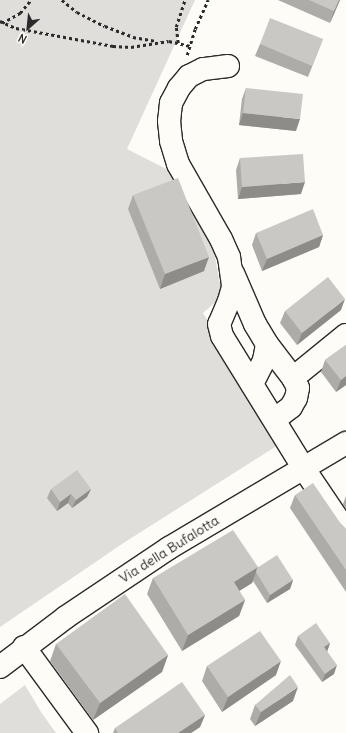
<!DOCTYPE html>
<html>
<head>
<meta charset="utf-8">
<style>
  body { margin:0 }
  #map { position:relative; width:346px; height:733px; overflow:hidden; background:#fdfcf7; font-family:Delius,sans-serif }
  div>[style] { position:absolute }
  .green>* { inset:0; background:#dfdeda }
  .path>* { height:2.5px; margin-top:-1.25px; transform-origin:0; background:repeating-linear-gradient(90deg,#2b2b2b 0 3px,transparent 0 6px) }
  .roads { filter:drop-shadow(1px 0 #2b2b2b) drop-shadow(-1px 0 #2b2b2b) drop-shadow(0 1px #2b2b2b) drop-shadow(0 -1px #2b2b2b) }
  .minor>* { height:22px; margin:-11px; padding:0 11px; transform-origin:11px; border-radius:11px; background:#fdfcf7 }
  .wall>* { inset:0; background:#adaca9 }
  .shaded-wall>* { inset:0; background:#8d8c89 }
  .building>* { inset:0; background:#c9c8c4 }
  span { translate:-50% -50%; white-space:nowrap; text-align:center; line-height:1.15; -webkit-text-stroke:3.5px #fdfcf7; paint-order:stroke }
  .street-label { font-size:14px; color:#2b2b2b }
  .north { position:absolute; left:8px; top:8px; width:40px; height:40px; -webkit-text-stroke:3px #fdfcf7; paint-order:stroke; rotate:207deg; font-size:11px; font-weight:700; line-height:16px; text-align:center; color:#2b2b2b }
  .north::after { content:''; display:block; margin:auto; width:14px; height:18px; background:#2b2b2b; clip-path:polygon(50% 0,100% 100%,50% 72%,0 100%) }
</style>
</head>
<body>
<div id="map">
  <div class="green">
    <div style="clip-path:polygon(0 0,195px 0,127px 149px,176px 174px,214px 251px,221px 290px,219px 299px,203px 313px,283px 442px,125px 542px,0 627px)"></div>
    <div style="clip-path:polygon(25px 685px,41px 712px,56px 733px,0 733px,0 704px)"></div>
  </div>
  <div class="path">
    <div style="left:62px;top:0;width:19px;rotate:39deg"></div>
    <div style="left:77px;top:12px;width:31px;rotate:27deg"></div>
    <div style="left:105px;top:26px;width:30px;rotate:21deg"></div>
    <div style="left:133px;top:37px;width:22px;rotate:10deg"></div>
    <div style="left:0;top:21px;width:17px;rotate:24deg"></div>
    <div style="left:16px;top:28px;width:99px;rotate:10.5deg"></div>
    <div style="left:113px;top:46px;width:18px;rotate:3deg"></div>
    <div style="left:131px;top:47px;width:38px;rotate:-9deg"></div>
    <div style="left:169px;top:41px;width:22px;rotate:13deg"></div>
    <div style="left:2px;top:23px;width:21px;rotate:-29deg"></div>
    <div style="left:20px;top:13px;width:17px;rotate:-50deg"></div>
    <div style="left:178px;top:43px;width:16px;rotate:-97deg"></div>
    <div style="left:176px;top:27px;width:28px;rotate:-72deg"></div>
    <div style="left:187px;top:55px;width:27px;rotate:-73deg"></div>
    <div style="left:195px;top:29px;width:32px;rotate:-66deg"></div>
  </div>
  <div class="roads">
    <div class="minor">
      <div style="left:228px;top:66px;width:25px;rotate:173deg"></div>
      <div style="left:203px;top:69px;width:16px;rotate:153deg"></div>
      <div style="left:189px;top:76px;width:16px;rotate:130deg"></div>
      <div style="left:179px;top:88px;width:17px;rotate:118deg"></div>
      <div style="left:171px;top:103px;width:18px;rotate:96deg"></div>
      <div style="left:169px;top:121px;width:20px;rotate:84deg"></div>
      <div style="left:171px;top:141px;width:24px;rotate:73deg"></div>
      <div style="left:178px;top:164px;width:86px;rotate:60.2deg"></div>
      <div style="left:221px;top:239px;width:20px;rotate:66deg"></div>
      <div style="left:229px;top:257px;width:30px;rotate:82deg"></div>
      <div style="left:233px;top:287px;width:15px;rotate:106deg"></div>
      <div style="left:229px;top:301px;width:25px;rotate:113deg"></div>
      <div style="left:219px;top:324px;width:12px;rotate:76deg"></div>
      <div style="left:222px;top:336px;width:156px;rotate:58.3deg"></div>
      <div style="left:304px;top:469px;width:75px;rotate:55.9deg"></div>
      <div style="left:233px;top:273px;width:56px;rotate:66.7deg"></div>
      <div style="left:255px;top:324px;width:23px;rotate:59deg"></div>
      <div style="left:267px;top:344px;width:43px;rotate:52.6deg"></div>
      <div style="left:293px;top:378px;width:11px;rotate:63deg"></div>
      <div style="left:298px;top:388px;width:10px;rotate:101deg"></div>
      <div style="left:296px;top:398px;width:10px;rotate:119deg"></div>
      <div style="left:291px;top:407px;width:21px;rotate:143deg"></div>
      <div style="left:293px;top:378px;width:68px;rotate:-39.1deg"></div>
      <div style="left:252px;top:384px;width:27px;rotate:-63deg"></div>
      <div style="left:264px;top:360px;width:16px;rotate:-79deg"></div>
      <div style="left:24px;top:647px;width:107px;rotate:53.8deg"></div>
      <div style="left:0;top:667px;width:83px;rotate:-37.1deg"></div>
      <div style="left:66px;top:617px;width:124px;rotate:-33.8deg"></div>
      <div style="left:169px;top:548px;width:206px;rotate:-30.7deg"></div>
    </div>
  </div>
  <div class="wall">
    <div style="clip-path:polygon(278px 0,340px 0,330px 23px)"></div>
    <div style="clip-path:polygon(323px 39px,308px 77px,255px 56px,260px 44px)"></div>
    <div style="clip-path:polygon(246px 88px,296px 131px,239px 125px,242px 99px)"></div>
    <div style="clip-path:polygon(240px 158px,301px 194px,238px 199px,236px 170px)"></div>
    <div style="clip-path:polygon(133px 195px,204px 271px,160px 289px,128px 209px)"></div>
    <div style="clip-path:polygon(256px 233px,323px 235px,319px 247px,262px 271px,252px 245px)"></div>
    <div style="clip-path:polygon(341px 310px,297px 345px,280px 323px,285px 311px)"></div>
    <div style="clip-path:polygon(346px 345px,346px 385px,336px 392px,321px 372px,325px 360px)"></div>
    <div style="clip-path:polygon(51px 489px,91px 489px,87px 497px,72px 508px,68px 503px,57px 511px,47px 498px)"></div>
    <div style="clip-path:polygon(295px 495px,341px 524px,346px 529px,346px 592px,290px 508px)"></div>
    <div style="clip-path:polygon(346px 496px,346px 509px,343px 504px)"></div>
    <div style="clip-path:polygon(258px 567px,293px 580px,290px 589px,267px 603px,253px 581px,252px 583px,239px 591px,245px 600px,239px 616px,182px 651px,147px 594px,153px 578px)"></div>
    <div style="clip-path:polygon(298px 636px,330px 643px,327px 651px,334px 674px,322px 682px,295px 645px)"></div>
    <div style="clip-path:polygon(56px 644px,168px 655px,162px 672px,93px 720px,50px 661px)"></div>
    <div style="clip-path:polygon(207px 666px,276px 675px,222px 712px,202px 681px)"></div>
    <div style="clip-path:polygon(293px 701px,255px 726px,250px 719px,255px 705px)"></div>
    <div style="clip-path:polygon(205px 715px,200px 727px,191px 733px,113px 733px,115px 728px)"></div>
  </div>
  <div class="shaded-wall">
    <div style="clip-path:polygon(339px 0,340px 0,330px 23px,334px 11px)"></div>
    <div style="clip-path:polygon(243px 113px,300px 119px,296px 131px,239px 125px)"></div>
    <div style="clip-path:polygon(305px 182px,301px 194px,238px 199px,242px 187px)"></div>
    <div style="clip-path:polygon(323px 235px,319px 247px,262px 271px,267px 259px)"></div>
    <div style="clip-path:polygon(209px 257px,204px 271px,160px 289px,165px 274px)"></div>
    <div style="clip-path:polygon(345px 299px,341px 310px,297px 345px,302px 333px)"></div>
    <div style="clip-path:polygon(346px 376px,346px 385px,336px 392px,341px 380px)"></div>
    <div style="clip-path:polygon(91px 489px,87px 497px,72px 508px,76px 500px)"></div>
    <div style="clip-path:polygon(71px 494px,68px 503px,57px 511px,60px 502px)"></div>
    <div style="clip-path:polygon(258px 567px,252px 583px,228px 598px,234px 582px)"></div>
    <div style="clip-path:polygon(293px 580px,290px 589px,267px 603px,270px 595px)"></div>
    <div style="clip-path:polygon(245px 600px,239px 616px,182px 651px,188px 635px)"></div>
    <div style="clip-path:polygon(330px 643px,327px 652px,324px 647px)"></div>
    <div style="clip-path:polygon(168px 655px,162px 672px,93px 720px,100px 703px)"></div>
    <div style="clip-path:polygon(281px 661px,276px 675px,222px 712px,228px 697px)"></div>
    <div style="clip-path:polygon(337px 665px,334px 674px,322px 682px,325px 674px)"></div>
    <div style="clip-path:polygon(298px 687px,293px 701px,255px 726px,261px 712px)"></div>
    <div style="clip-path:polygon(205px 715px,200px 727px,191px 733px,178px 733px)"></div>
  </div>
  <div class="building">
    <div style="clip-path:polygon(309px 0,339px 0,334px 11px)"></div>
    <div style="clip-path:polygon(270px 18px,323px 39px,312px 66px,260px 44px)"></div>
    <div style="clip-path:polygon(246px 88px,303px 94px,300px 119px,243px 113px)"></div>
    <div style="clip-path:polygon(303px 154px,305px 182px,242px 187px,240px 158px)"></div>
    <div style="clip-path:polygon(178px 178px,209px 257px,165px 274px,133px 195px)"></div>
    <div style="clip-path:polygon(313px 209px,323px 235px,267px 259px,256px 233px)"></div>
    <div style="clip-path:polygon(328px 277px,345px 299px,302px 333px,285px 311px)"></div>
    <div style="clip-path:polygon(346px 345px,346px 376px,341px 380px,325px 360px)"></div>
    <div style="clip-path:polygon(77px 470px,91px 489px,76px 500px,71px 494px,60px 502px,51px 489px)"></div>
    <div style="clip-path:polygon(313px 483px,341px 524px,346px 529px,346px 570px,295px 495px)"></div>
    <div style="clip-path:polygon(233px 530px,258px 567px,234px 582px,245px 600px,188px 635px,153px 578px)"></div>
    <div style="clip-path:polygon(277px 555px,293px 580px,270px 595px,256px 572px,257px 568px)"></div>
    <div style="clip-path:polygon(125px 594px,168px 655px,100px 703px,56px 644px)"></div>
    <div style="clip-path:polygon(316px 623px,330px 643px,324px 647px,337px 665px,325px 674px,298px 636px)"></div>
    <div style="clip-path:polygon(260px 631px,281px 661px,228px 697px,207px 666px)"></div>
    <div style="clip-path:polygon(290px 675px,298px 687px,261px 712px,255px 705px)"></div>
    <div style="clip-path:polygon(182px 682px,205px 715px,178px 733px,118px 733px,115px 728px)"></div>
  </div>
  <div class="street-label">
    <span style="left:169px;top:549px;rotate:-32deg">Via della Bufalotta</span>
  </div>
  <div class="north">N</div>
</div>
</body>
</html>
